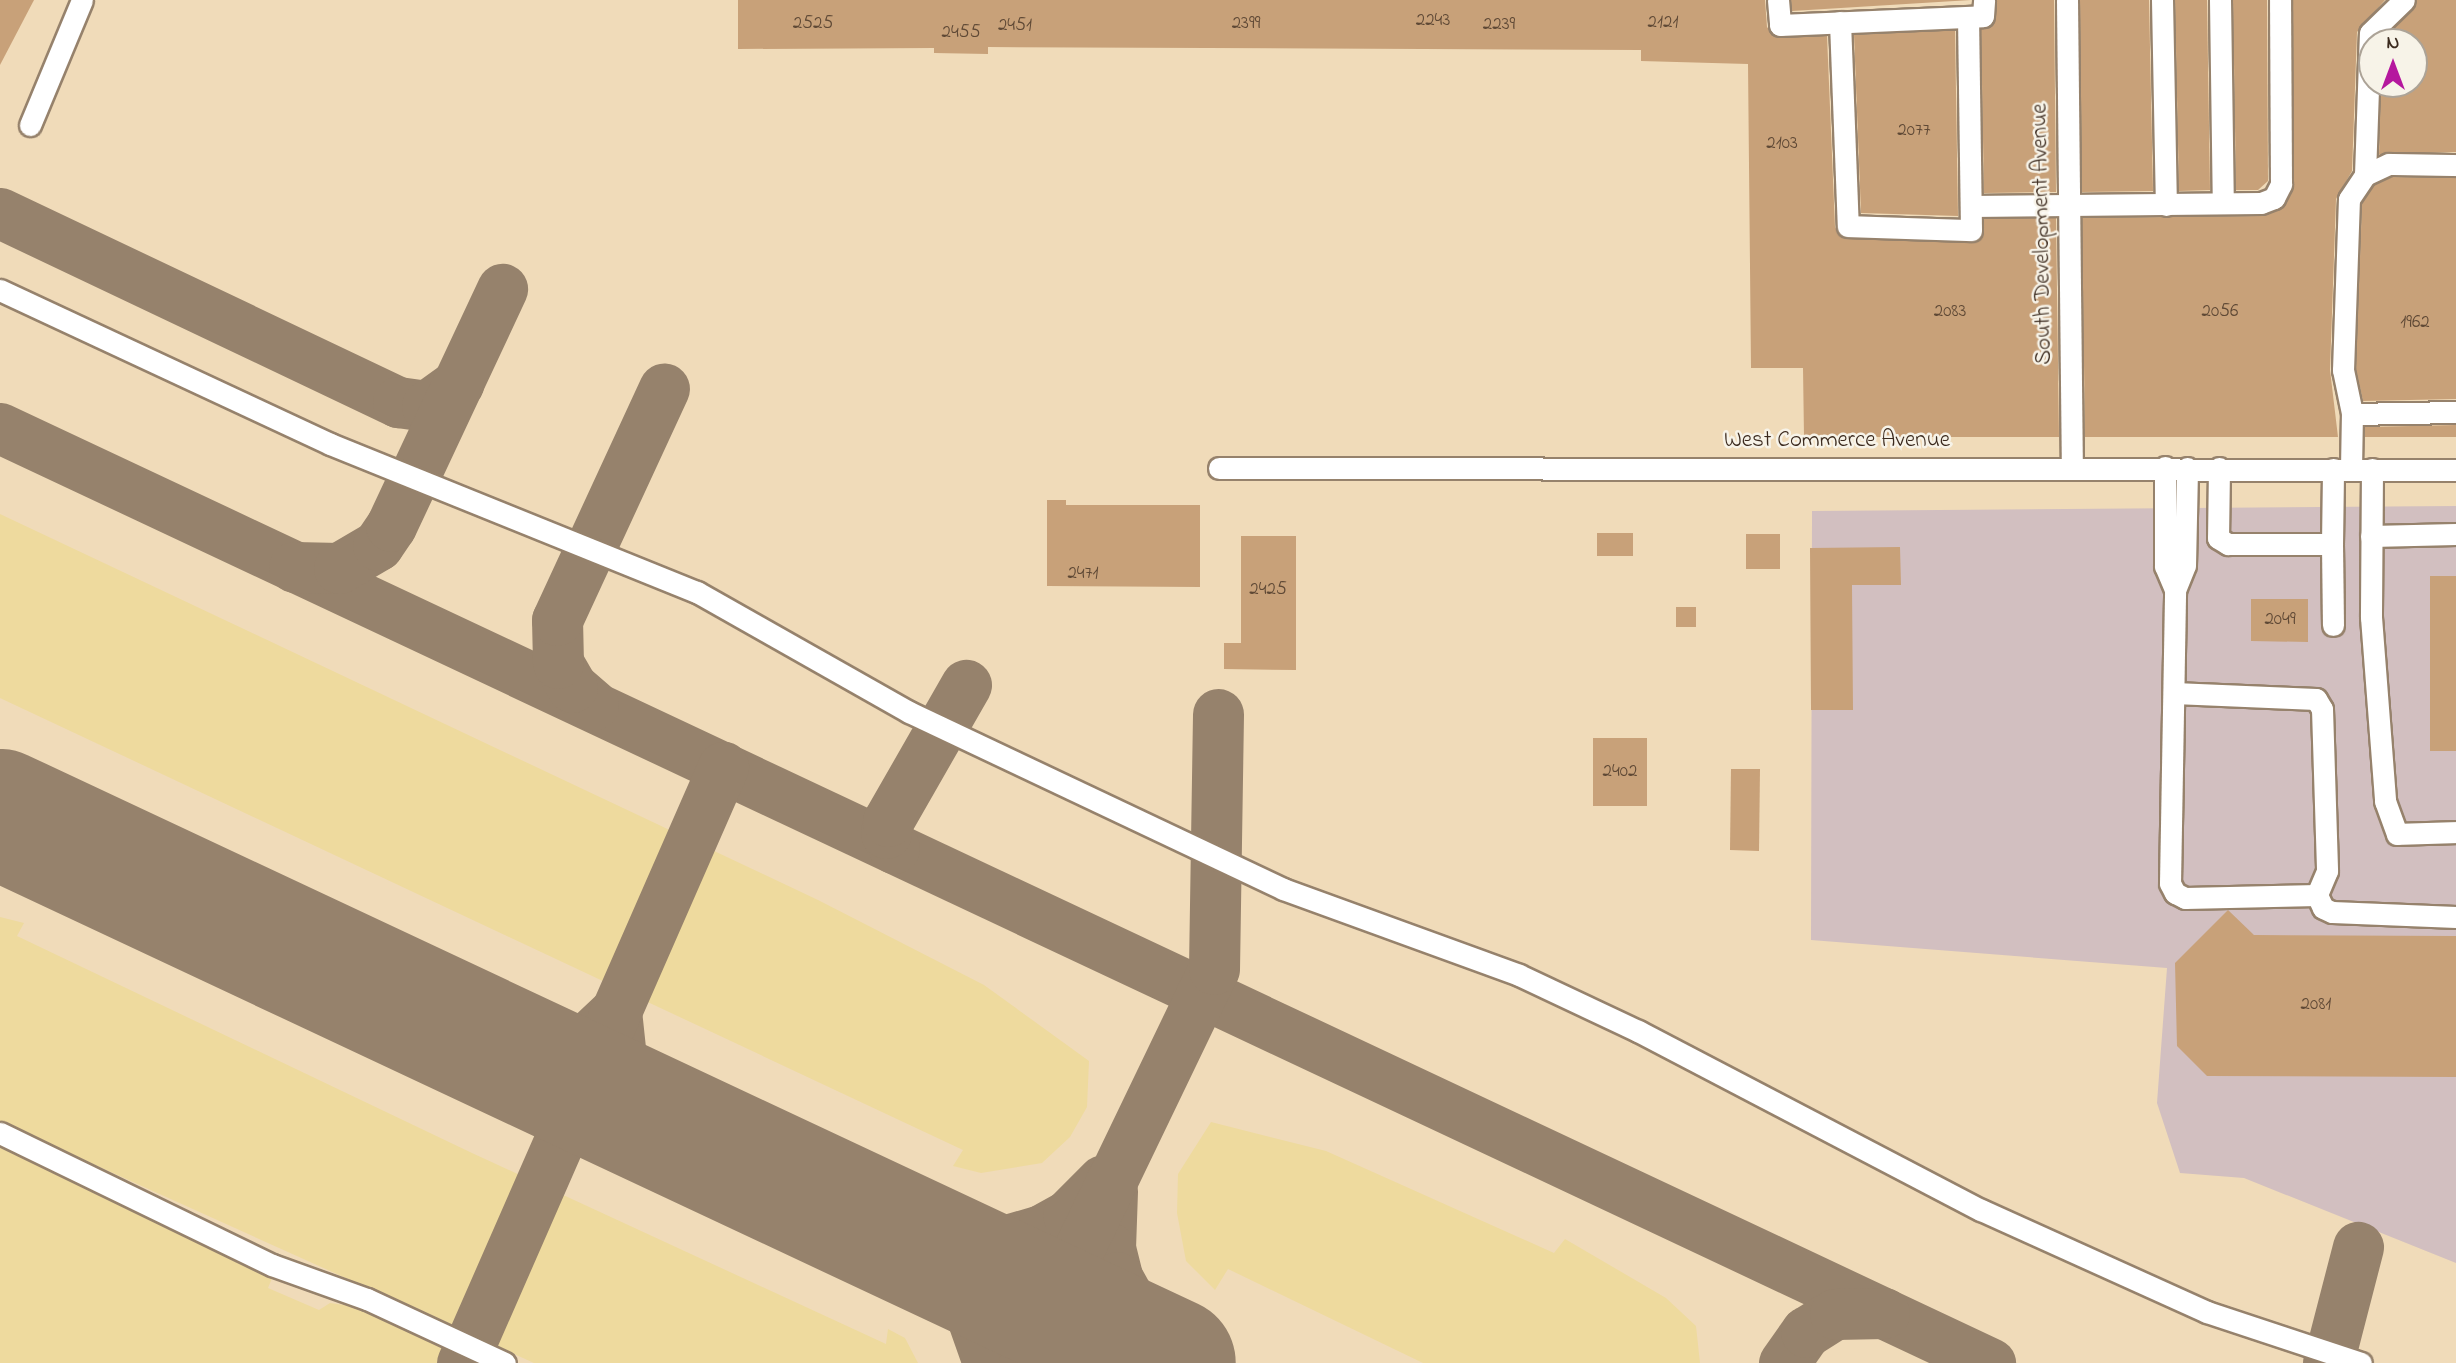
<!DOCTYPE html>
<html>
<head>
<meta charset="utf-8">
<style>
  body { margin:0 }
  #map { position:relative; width:2456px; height:1363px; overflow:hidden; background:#f0dbb9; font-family:"Indie Flower",sans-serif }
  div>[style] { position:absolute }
  .industrial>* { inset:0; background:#d2bfc0 }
  .sand>* { inset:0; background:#eeda9e }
  .taxiway>* { height:51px; margin:-25.5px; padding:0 25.5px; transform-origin:25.5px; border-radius:25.5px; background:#96826c }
  .runway>* { height:130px; margin:-65px; padding:0 65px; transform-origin:65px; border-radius:65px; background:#96826c }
  .building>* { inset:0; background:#c8a179 }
  .roads { filter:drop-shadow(2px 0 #96826c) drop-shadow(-2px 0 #96826c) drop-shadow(0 2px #96826c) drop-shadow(0 -2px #96826c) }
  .minor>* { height:21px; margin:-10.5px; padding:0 10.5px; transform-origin:10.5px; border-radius:10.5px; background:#fff }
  span { translate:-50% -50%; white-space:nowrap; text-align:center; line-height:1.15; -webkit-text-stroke:5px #f7f3e8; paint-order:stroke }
  .number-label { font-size:19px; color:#5e4835 }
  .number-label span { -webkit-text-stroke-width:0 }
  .street-label { font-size:23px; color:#3b2a1e }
  .north { position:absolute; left:2358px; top:28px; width:70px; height:70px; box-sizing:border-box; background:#f7f3e8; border:2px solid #aca397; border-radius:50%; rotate:0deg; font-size:19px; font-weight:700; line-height:28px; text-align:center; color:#3b2a1e }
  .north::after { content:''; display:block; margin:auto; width:24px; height:32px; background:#b5179e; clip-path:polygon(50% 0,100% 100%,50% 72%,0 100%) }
</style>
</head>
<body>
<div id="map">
  <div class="industrial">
    <div style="clip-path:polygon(2456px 506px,2456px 1263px,2244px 1178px,2180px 1173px,2157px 1103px,2167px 968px,1811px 940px,1812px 511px)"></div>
  </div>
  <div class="sand">
    <div style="clip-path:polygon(0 514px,818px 900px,984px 985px,1089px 1061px,1087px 1107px,1070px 1137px,1042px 1163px,981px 1173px,953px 1166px,963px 1150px,0 698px)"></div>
    <div style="clip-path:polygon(0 917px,24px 923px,17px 936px,472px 1153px,886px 1344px,888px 1329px,905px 1338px,918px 1363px,534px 1363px,0 1122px)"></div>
    <div style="clip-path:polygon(1211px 1122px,1326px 1151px,1554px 1253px,1565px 1239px,1666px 1298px,1696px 1326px,1700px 1363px,1423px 1363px,1228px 1269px,1215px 1290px,1186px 1261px,1177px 1213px,1178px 1174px)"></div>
    <div style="clip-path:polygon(0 1147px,273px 1276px,268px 1288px,319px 1310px,330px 1303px,358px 1307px,476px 1363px,0 1363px)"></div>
  </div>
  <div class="taxiway">
    <div style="left:0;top:213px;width:441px;rotate:25.4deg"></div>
    <div style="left:398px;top:402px;width:29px;rotate:8deg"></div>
    <div style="left:427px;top:406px;width:39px;rotate:-36deg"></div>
    <div style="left:0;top:428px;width:2199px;rotate:25.17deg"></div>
    <div style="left:294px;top:567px;width:45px;rotate:1.3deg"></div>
    <div style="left:339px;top:568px;width:45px;rotate:-30.5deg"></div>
    <div style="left:378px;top:545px;width:23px;rotate:-56deg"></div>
    <div style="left:391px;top:526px;width:262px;rotate:-64.9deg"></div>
    <div style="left:593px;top:705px;width:28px;rotate:-139deg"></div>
    <div style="left:572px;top:687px;width:28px;rotate:-120deg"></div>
    <div style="left:558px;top:663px;width:43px;rotate:-91.3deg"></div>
    <div style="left:557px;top:620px;width:255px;rotate:-65.2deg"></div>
    <div style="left:894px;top:848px;width:17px;rotate:-118deg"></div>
    <div style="left:886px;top:833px;width:12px;rotate:-81deg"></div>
    <div style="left:888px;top:821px;width:157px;rotate:-60.2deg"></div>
    <div style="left:616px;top:1011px;width:56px;rotate:83.9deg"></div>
    <div style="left:622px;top:1067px;width:19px;rotate:65deg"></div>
    <div style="left:630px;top:1084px;width:57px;rotate:48.5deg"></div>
    <div style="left:489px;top:1043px;width:63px;rotate:7.4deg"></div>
    <div style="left:551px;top:1051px;width:18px;rotate:-13deg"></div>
    <div style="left:569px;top:1047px;width:15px;rotate:-20deg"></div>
    <div style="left:583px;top:1042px;width:45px;rotate:-43.2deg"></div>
    <div style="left:1112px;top:1191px;width:57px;rotate:92deg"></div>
    <div style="left:1110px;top:1248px;width:30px;rotate:76deg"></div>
    <div style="left:1117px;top:1277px;width:54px;rotate:61deg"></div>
    <div style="left:1143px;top:1324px;width:54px;rotate:45.7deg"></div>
    <div style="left:912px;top:1242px;width:47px;rotate:6.1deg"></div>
    <div style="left:959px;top:1247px;width:41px;rotate:-7deg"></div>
    <div style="left:1000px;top:1242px;width:43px;rotate:-16.3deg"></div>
    <div style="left:1041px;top:1230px;width:31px;rotate:-29deg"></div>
    <div style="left:1068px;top:1215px;width:49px;rotate:-45deg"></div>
    <div style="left:912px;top:1242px;width:48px;rotate:41.6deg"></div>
    <div style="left:948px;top:1274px;width:41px;rotate:59deg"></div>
    <div style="left:969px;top:1309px;width:57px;rotate:70.6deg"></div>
    <div style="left:462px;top:1363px;width:651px;rotate:-66.35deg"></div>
    <div style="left:1024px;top:1363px;width:437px;rotate:-64.3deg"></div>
    <div style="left:1214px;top:969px;width:255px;rotate:-89.1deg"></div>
    <div style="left:1784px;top:1363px;width:38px;rotate:-55deg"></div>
    <div style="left:1806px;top:1332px;width:34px;rotate:-32deg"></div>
    <div style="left:1835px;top:1314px;width:49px;rotate:-1.2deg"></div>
    <div style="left:2328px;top:1363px;width:120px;rotate:-75.5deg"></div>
  </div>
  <div class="runway">
    <div style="left:0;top:814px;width:1293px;rotate:25.12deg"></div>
  </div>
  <div class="building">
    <div style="clip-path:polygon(0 0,34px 0,0 65px)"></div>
    <div style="clip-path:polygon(738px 0,1765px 0,1767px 27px,1774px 36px,1827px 36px,1835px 227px,1841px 237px,1971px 243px,1983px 236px,1984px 219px,2056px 218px,2059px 437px,1804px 437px,1803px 368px,1751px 368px,1748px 64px,1641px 61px,1641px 50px,988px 47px,988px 54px,934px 53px,934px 48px,738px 49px)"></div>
    <div style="clip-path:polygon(1791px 0,1971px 0,1792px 11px)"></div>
    <div style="clip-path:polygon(1997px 0,2054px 0,2056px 192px,1984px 193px,1981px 29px,1994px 22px)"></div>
    <div style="clip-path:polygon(2080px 0,2149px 0,2153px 191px,2082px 192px)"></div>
    <div style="clip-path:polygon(2175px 0,2207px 0,2210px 190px,2179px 191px)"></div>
    <div style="clip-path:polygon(2233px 0,2267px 0,2268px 181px,2258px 190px,2236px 190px)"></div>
    <div style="clip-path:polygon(2293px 0,2385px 0,2357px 32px,2352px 171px,2336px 199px,2330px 370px,2338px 437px,2085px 437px,2082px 218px,2261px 216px,2285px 205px,2294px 184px)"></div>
    <div style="clip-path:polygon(2417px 0,2456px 0,2456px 152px,2379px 154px,2381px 84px,2414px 84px,2414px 42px,2383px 39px)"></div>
    <div style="clip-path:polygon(1955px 30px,1958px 216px,1861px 213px,1854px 35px)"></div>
    <div style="clip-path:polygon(2392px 177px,2456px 178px,2456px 399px,2363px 401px,2356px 369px,2362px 203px,2374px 185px)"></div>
    <div style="clip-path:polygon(2456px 425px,2456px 437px,2365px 437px,2365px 427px)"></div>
    <div style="clip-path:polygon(1047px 500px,1066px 500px,1066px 505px,1200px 505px,1200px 587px,1047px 586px)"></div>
    <div style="clip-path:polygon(1597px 533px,1633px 533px,1633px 556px,1597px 556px)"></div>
    <div style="clip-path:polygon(1746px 534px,1780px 534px,1780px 569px,1746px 569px)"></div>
    <div style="clip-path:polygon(1241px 536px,1296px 536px,1296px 670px,1224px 669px,1224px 643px,1241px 643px)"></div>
    <div style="clip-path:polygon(1900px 547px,1901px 585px,1852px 585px,1853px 710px,1811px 710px,1810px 548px)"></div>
    <div style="clip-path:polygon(2430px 576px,2456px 576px,2456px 751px,2430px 751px)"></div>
    <div style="clip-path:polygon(2251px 599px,2308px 599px,2308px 642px,2251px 641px)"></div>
    <div style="clip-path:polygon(1676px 607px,1696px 607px,1696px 627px,1676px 627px)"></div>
    <div style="clip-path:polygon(1593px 738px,1647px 738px,1647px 806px,1593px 806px)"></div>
    <div style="clip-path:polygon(1731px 769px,1760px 769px,1759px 851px,1730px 850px)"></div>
    <div style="clip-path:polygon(2228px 910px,2254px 935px,2456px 936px,2456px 1077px,2207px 1076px,2177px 1046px,2175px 963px)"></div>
  </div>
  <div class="roads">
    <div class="minor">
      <div style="left:1778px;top:0;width:25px;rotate:85deg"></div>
      <div style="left:1780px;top:25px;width:203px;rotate:-2.5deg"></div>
      <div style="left:1983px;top:16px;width:16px;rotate:-86deg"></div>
      <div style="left:2067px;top:0;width:467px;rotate:89.4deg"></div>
      <div style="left:2162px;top:0;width:205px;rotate:88.9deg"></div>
      <div style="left:2220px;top:0;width:203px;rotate:89.2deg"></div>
      <div style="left:1840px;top:22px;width:204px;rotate:87.8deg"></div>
      <div style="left:1848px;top:226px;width:123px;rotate:1.9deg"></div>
      <div style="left:1971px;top:230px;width:213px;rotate:-90.8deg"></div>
      <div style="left:30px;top:125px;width:135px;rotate:-67.4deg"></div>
      <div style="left:2365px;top:175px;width:142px;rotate:-88deg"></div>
      <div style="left:2370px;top:33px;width:47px;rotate:-44.1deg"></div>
      <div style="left:1971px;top:206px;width:290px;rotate:-0.6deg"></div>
      <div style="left:2261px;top:203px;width:14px;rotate:-21deg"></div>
      <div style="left:2274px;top:198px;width:16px;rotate:-63deg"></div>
      <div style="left:2281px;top:184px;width:184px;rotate:-90.3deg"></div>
      <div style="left:0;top:290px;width:364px;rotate:25deg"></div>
      <div style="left:330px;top:444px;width:396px;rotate:22deg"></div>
      <div style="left:697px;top:592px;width:244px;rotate:29.5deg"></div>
      <div style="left:909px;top:712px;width:414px;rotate:25.3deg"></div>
      <div style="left:1283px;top:889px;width:251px;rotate:20deg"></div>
      <div style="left:1519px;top:975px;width:132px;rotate:25.2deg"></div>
      <div style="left:1638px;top:1031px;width:387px;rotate:27.6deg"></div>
      <div style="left:1981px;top:1210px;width:248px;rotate:24.3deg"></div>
      <div style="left:2207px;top:1312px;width:162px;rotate:18.3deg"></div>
      <div style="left:2352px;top:414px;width:104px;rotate:-1.1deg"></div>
      <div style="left:2165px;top:467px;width:99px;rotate:90deg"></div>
      <div style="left:2165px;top:566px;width:26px;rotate:67deg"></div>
      <div style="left:2175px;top:590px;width:27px;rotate:-68deg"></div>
      <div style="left:2185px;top:565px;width:97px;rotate:-88.8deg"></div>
      <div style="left:1219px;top:468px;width:1237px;rotate:0.09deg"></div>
      <div style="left:2219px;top:468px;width:70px;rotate:90.8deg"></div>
      <div style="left:2218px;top:538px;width:12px;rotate:31deg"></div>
      <div style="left:2228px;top:544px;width:104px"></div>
      <div style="left:2332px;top:544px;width:75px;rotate:-89.2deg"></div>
      <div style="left:2351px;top:469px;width:56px;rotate:-89deg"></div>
      <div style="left:2352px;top:413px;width:44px;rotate:-101.8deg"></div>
      <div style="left:2343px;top:370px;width:171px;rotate:-88deg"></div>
      <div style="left:2349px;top:199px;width:29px;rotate:-56deg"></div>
      <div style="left:2365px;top:175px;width:26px;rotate:-25deg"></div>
      <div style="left:2389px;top:164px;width:67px;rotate:0.9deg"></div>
      <div style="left:2372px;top:469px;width:148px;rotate:90.4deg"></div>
      <div style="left:2371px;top:617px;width:185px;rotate:85.6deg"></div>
      <div style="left:2385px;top:801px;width:35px;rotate:70deg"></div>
      <div style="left:2397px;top:834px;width:59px;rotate:-1.9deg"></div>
      <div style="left:2371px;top:536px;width:85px;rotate:-1.3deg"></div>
      <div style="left:2332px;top:544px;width:81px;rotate:89.3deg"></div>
      <div style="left:2174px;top:693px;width:142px;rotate:2.4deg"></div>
      <div style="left:2316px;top:699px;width:12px;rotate:59deg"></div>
      <div style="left:2322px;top:709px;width:162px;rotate:88.2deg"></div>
      <div style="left:2327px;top:871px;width:26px;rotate:113deg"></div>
      <div style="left:2317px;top:895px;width:132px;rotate:178.7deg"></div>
      <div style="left:2185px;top:898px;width:11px;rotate:-153deg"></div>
      <div style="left:2175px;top:893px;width:11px;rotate:-117deg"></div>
      <div style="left:2170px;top:883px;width:293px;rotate:-89deg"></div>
      <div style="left:2317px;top:895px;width:14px;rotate:65deg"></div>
      <div style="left:2323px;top:908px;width:10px;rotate:24deg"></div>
      <div style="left:2332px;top:912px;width:124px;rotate:2.3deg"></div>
      <div style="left:0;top:1133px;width:302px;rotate:25.9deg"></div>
      <div style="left:272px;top:1265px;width:101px;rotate:19.7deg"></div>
      <div style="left:367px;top:1299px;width:152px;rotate:24.9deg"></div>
    </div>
  </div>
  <div class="number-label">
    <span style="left:1433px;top:21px">2243</span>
    <span style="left:1663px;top:23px">2121</span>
    <span style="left:813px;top:24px">2525</span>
    <span style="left:1246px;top:24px">2399</span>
    <span style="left:1499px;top:25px">2239</span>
    <span style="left:1015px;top:26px">2451</span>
    <span style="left:961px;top:33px">2455</span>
    <span style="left:1914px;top:131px">2077</span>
    <span style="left:1782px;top:144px">2103</span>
    <span style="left:1950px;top:312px">2083</span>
    <span style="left:2220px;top:312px">2056</span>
    <span style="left:2415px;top:323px">1962</span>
    <span style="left:1083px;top:574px">2471</span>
    <span style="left:1268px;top:590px">2425</span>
    <span style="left:2280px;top:620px">2049</span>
    <span style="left:1620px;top:772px">2402</span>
    <span style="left:2316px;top:1005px">2081</span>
  </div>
  <div class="street-label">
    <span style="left:2043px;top:234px;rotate:-91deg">South Development Avenue</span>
    <span style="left:1837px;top:441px">West Commerce Avenue</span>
  </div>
  <div class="north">N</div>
</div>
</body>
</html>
